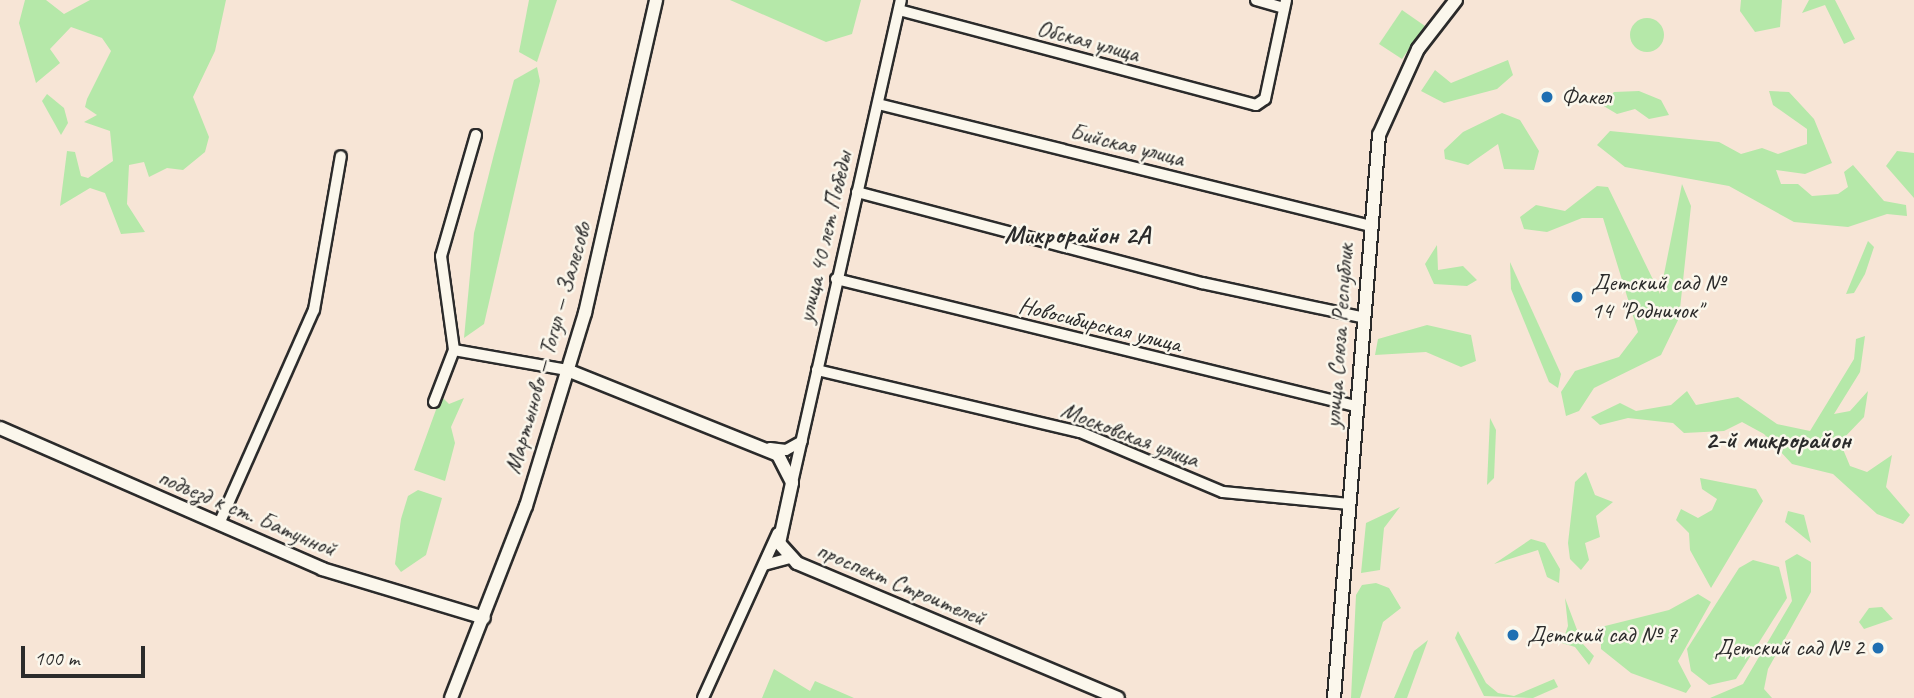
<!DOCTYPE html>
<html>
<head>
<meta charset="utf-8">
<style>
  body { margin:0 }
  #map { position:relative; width:1914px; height:698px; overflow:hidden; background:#f7e5d6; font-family:Caveat,sans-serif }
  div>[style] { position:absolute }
  .green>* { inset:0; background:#b5e8a9 }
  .round { border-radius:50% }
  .roads { filter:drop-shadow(2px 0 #2b2b2b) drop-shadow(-2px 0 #2b2b2b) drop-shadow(0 2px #2b2b2b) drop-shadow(0 -2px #2b2b2b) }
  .minor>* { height:10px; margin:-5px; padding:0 5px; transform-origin:5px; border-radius:5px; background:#fbf7ec }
  .tertiary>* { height:12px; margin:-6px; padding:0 6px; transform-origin:6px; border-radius:6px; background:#fbf7ec }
  .dots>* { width:19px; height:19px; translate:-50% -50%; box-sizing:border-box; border:4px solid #fbf7ec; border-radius:50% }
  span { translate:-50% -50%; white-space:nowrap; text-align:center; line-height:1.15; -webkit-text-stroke:5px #fbf7ec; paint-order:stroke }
  .street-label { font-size:24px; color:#2b2b2b }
  .poi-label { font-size:24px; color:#2b2b2b }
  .left { translate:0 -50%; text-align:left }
  .right { translate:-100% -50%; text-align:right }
  .neighbourhood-label { font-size:26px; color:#2b2b2b; font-weight:700 }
  .scale { position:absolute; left:21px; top:646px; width:124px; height:32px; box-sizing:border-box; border:4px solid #2b2b2b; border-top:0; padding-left:9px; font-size:21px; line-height:24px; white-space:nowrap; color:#2b2b2b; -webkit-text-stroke:5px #fbf7ec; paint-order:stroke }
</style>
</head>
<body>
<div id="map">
  <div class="green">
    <div style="clip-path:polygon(25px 0,46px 0,64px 14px,90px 0,226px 0,215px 51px,193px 97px,209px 137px,205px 152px,183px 170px,167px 168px,149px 177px,144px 162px,129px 165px,127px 204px,145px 232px,121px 234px,105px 193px,90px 188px,60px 206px,67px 151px,75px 152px,81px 176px,88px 178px,113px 161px,110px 131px,84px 122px,97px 115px,85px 107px,87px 99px,111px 51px,102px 38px,71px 27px,50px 49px,60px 63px,36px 83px,19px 23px)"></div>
    <div style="clip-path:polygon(529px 0,557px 0,537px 62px,519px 52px)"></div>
    <div style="clip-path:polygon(730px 0,861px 0,852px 34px,826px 42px)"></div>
    <div style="clip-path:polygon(1741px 0,1782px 0,1780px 27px,1755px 32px,1740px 11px)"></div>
    <div style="clip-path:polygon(1809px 0,1835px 0,1855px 39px,1844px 44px,1825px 5px,1802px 13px)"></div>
    <div style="clip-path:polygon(1402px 10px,1425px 26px,1402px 59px,1379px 44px)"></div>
    <div class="round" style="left:1630px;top:18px;width:34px;height:34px"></div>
    <div style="clip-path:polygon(1508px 60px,1513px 75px,1497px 89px,1444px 103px,1421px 91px,1435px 70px,1451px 83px)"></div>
    <div style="clip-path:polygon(537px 67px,540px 81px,484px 324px,464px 338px,474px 233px,494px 154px,514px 80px)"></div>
    <div style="clip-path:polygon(1639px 91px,1661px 100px,1669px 115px,1649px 119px,1635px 109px,1617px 114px,1602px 105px,1614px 92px)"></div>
    <div style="clip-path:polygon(1769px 91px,1789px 92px,1814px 119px,1832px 163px,1805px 174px,1776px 170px,1781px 184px,1798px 184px,1812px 196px,1838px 194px,1848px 187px,1844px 172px,1853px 165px,1884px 201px,1906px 205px,1907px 216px,1887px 214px,1848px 227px,1794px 222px,1729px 186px,1625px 167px,1597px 145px,1610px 131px,1719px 142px,1741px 154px,1762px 148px,1778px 154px,1807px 144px,1807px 129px,1773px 105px)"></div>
    <div style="clip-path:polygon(47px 94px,64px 108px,68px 123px,61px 135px,42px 101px)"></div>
    <div style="clip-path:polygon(1502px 113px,1520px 120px,1539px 151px,1534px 170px,1504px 169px,1498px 144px,1468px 165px,1445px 159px,1444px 150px,1463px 132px)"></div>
    <div style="clip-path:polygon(1897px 151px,1914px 153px,1914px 198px,1886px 166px)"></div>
    <div style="clip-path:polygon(1682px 184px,1691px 206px,1679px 318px,1661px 355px,1594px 388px,1579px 411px,1566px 416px,1561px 392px,1575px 371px,1619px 357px,1638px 332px,1603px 218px,1582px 218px,1547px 232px,1524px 229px,1520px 217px,1536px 205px,1565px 211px,1597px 186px,1608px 187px,1660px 294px)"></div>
    <div style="clip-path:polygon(1868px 241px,1874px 247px,1865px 274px,1854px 293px,1846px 294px)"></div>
    <div style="clip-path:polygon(1437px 245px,1438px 270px,1463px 266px,1477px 280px,1467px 286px,1434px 284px,1425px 264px)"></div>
    <div style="clip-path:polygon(1510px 262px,1561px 374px,1558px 388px,1549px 382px,1511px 289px)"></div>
    <div style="clip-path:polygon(1427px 325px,1471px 335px,1476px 361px,1461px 367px,1426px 352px,1375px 355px,1378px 339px)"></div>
    <div style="clip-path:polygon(1865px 336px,1860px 372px,1834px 414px,1850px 411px,1868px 391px,1864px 417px,1840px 442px,1850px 466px,1867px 472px,1892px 455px,1886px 487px,1910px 515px,1903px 524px,1877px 514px,1833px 474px,1792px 464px,1764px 434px,1742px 422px,1724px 431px,1684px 433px,1673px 423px,1628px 418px,1600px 425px,1591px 417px,1620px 403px,1636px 411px,1671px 405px,1687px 391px,1696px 405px,1738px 397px,1777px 424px,1810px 431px,1854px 359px,1856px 339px)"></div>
    <div style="clip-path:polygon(441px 396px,449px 404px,464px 398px,451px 427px,455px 443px,445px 481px,414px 470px)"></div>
    <div style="clip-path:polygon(1490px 418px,1496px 430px,1494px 478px,1487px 485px)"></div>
    <div style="clip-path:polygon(1586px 472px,1595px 495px,1613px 502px,1596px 516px,1600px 537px,1585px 543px,1589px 560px,1581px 570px,1570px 559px,1568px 543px,1575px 482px)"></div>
    <div style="clip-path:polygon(1700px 478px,1756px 489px,1763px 501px,1711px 588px,1690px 550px,1689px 533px,1676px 520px,1681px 509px,1698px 518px,1712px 510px,1717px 499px,1702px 489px)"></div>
    <div style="clip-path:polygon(418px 490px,442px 498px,426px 555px,401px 572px,395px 564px,401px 519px,408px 496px)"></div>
    <div style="clip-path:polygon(1400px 507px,1384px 528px,1380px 570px,1361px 573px,1366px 523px)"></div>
    <div style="clip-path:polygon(1788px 511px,1804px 515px,1811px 543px,1785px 522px)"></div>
    <div style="clip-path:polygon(1531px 539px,1545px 543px,1560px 569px,1559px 583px,1547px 577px,1538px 550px,1494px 564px)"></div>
    <div style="clip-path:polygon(1797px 554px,1811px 562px,1811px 592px,1768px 669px,1764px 689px,1772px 698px,1710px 698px,1743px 684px,1792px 601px,1785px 561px)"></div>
    <div style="clip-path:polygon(1753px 560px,1779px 567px,1787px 598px,1736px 679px,1709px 685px,1691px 671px,1687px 649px,1739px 568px)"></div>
    <div style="clip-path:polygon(1376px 583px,1389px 588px,1401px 608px,1383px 622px,1360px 698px,1351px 698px,1356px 595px,1362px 585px)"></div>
    <div style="clip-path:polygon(1698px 594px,1711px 602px,1678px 661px,1691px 686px,1686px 693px,1631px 673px,1601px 649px,1601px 627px,1669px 610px)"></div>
    <div style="clip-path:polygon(1565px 598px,1582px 643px,1594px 656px,1589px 665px,1575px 647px,1562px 643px,1568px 626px)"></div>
    <div style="clip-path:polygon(1882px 607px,1893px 619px,1864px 629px,1859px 622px,1869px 608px)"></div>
    <div style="clip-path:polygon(1458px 631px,1486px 683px,1498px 693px,1514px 696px,1554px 679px,1558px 687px,1533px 698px,1484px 696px,1455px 638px)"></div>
    <div style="clip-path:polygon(1428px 640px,1407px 698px,1394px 698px,1414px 651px)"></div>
    <div style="clip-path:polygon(774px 669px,810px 691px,815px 681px,854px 698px,762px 698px)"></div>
  </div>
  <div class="roads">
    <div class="minor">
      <div style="left:1256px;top:0;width:29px;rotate:16deg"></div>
      <div style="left:899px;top:10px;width:369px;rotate:14.9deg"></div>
      <div style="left:1256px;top:105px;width:11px;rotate:-34deg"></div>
      <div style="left:1265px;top:99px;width:101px;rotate:-78deg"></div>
      <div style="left:878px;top:104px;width:504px;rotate:13.9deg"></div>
      <div style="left:476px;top:135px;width:126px;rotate:106.1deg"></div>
      <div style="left:441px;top:256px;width:95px;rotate:82.1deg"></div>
      <div style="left:454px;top:350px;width:115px;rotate:10deg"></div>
      <div style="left:857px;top:192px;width:357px;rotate:14.8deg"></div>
      <div style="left:1202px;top:283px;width:163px;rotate:12.1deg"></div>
      <div style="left:836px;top:279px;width:534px;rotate:13.75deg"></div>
      <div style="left:817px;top:370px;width:270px;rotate:13.3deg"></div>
      <div style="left:1080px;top:432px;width:155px;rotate:22.8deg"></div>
      <div style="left:1223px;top:492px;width:127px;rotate:5.4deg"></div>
      <div style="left:434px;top:402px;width:56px;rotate:-69deg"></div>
      <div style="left:770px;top:448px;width:16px;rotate:7deg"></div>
      <div style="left:786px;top:450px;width:18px;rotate:-29deg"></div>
      <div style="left:792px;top:483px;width:495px;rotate:-77.3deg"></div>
      <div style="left:219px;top:524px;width:234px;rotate:-66.1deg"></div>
      <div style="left:314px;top:310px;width:156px;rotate:-80.1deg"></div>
      <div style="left:764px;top:565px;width:28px;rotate:-15deg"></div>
      <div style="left:703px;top:698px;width:181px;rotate:-65.6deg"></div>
    </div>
    <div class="tertiary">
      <div style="left:567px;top:370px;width:227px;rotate:21.9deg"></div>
      <div style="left:778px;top:455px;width:31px;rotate:63deg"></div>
      <div style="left:792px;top:483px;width:61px;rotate:102.2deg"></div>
      <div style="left:779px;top:543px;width:27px;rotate:48deg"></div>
      <div style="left:797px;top:563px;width:348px;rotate:22.8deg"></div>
      <div style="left:0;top:428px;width:352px;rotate:23.6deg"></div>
      <div style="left:322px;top:569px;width:169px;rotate:16.8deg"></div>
      <div style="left:451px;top:698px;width:206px;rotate:-68.7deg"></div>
      <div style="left:526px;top:506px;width:202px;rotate:-73deg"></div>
      <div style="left:585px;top:313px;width:321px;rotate:-77.2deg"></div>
      <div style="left:1334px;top:698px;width:565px;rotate:-85.43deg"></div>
      <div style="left:1379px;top:135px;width:94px;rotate:-65.6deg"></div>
      <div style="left:1418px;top:49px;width:62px;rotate:-52.2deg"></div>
    </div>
  </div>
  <div class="dots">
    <div style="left:1547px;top:97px;background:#1f6fb2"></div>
    <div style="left:1577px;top:297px;background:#1f6fb2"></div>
    <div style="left:1513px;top:635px;background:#1f6fb2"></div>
    <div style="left:1878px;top:648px;background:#1f6fb2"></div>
  </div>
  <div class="street-label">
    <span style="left:1088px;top:41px;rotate:15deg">Обская улица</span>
    <span style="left:1127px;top:145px;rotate:14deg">Бийская улица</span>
    <span style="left:825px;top:237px;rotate:-77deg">улица 40 лет Победы</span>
    <span style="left:1100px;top:325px;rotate:14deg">Новосибирская улица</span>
    <span style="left:1339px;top:336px;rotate:-86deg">улица Союза Республик</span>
    <span style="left:548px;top:348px;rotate:-74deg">Мартыново — Тогул — Залесово</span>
    <span style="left:1130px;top:435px;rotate:21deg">Московская улица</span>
    <span style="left:247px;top:513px;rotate:23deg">подъезд к ст. Батунной</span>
    <span style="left:901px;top:584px;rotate:23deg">проспект Строителей</span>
  </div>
  <div class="poi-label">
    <span class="left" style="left:1561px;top:97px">Факел</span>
    <span class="left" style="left:1591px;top:297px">Детский сад №<br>14 "Родничок"</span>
    <span class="left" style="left:1527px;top:635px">Детский сад № 7</span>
    <span class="right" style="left:1864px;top:648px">Детский сад № 2</span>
  </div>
  <div class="neighbourhood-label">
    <span style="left:1077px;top:235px">Микрорайон 2А</span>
    <span style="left:1778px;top:440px">2-й микрорайон</span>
  </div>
  <div class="scale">100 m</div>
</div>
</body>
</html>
